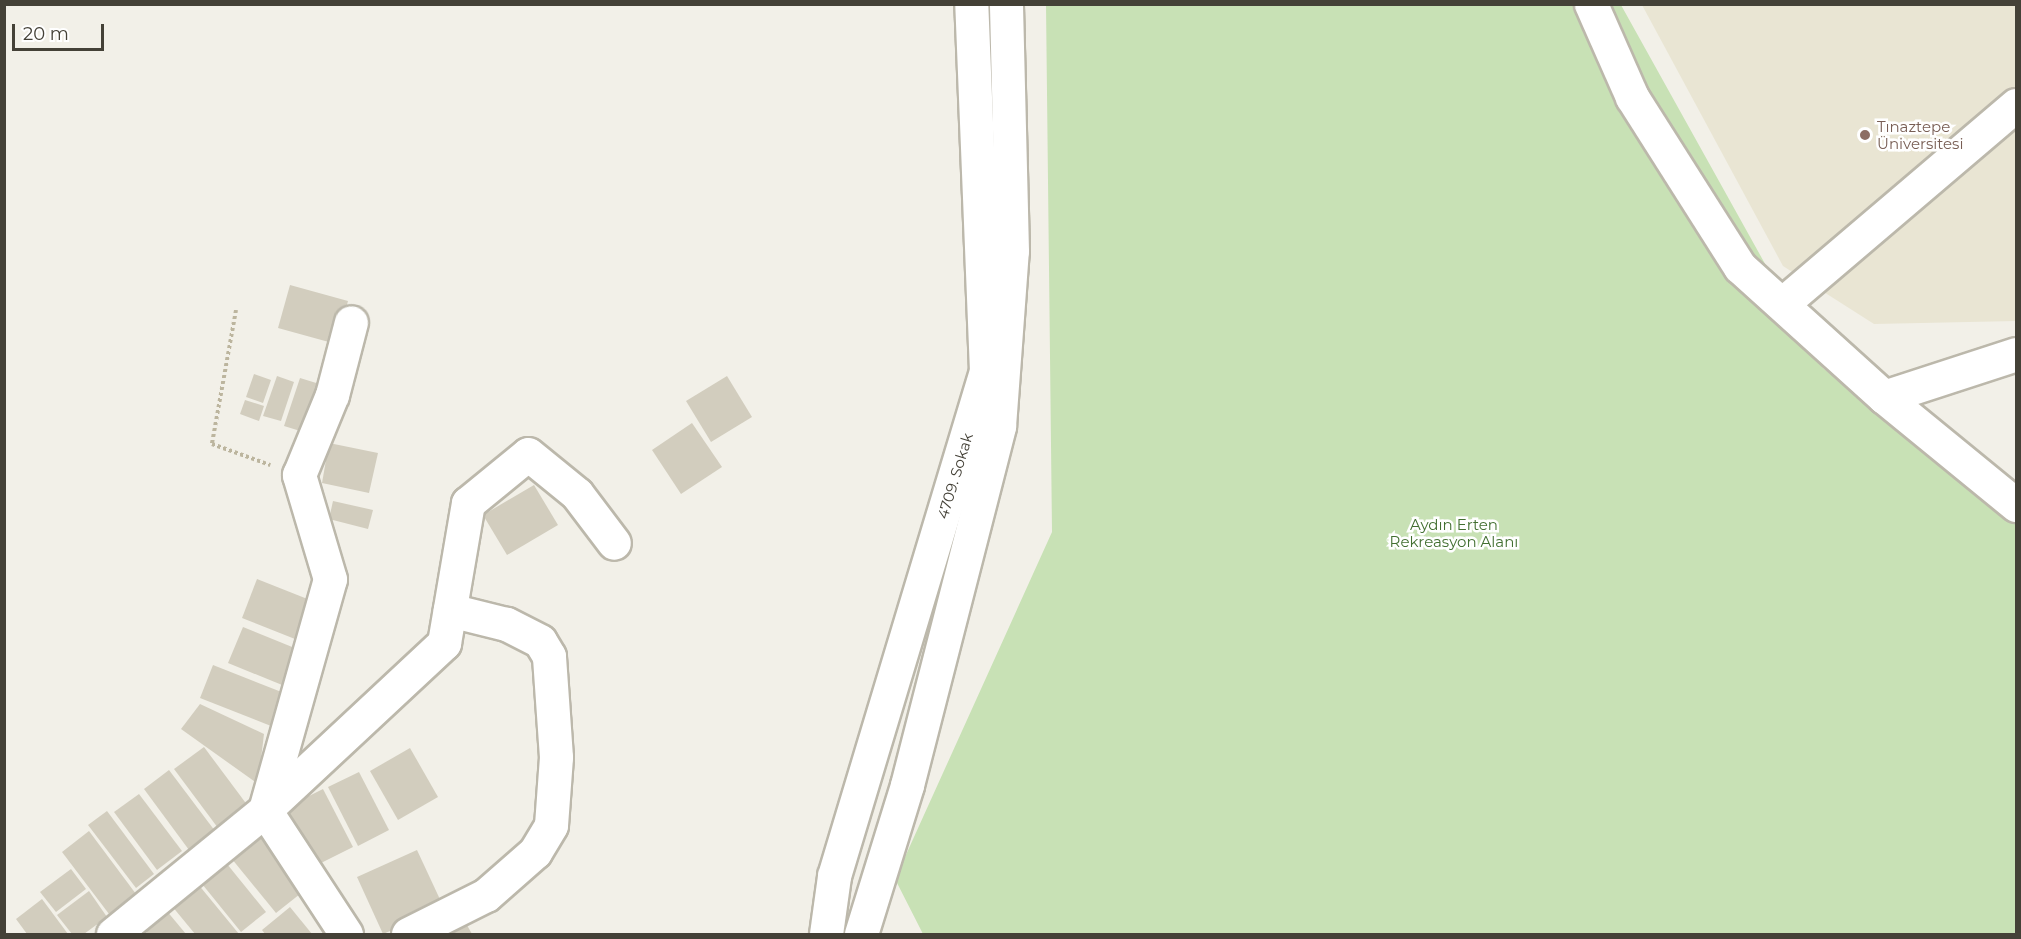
<!DOCTYPE html>
<html>
<head>
<meta charset="utf-8">
<style>
  body { margin:0 }
  #map { position:relative; width:2021px; height:939px; overflow:hidden; background:#f2f0e8; font-family:Montserrat,sans-serif }
  div>[style] { position:absolute }
  .education>* { inset:0; background:#e9e5d3 }
  .green>* { inset:0; background:#c8e1b5 }
  .building>* { inset:0; background:#d2cdbe }
  .path>* { height:4px; margin-top:-2px; transform-origin:0; background:repeating-linear-gradient(90deg,#bcb59e 0 3px,transparent 0 6px) }
  .roads { filter:drop-shadow(2px 0 #bcb8ab) drop-shadow(-2px 0 #bcb8ab) drop-shadow(0 2px #bcb8ab) drop-shadow(0 -2px #bcb8ab) }
  .minor>* { height:33px; margin:-16.5px; padding:0 16.5px; transform-origin:16.5px; border-radius:16.5px; background:#fff }
  .dots>* { width:16px; height:16px; translate:-50% -50%; box-sizing:border-box; border:3px solid #fff; border-radius:50% }
  span { translate:-50% -50%; white-space:nowrap; text-align:center; line-height:1.15; -webkit-text-stroke:5px #fff; paint-order:stroke }
  .education-label { font-size:15px; color:#785e54 }
  .left { translate:0 -50%; text-align:left }
  .street-label { font-size:15px; color:#444137 }
  .park-label { font-size:15px; color:#426f31 }
  .frame { position:absolute; inset:0; border:6px solid #444137; pointer-events:none }
  .scale { position:absolute; left:12px; top:24px; width:92px; height:27px; box-sizing:border-box; border:3px solid #444137; border-top:0; padding-left:8px; font-size:18px; line-height:21px; white-space:nowrap; color:#444137; -webkit-text-stroke:4px #fff; paint-order:stroke }
</style>
</head>
<body>
<div id="map">
  <div class="education">
    <div style="clip-path:polygon(1642px 5px,2016px 5px,2016px 321px,1874px 324px,1783px 266px)"></div>
  </div>
  <div class="green">
    <div style="clip-path:polygon(1046px 5px,1621px 5px,1823px 368px,2016px 524px,2016px 934px,923px 934px,895px 879px,1052px 532px)"></div>
  </div>
  <div class="building">
    <div style="clip-path:polygon(290px 285px,348px 301px,336px 344px,278px 328px)"></div>
    <div style="clip-path:polygon(254px 374px,271px 380px,263px 403px,246px 397px)"></div>
    <div style="clip-path:polygon(277px 376px,294px 382px,281px 421px,263px 416px)"></div>
    <div style="clip-path:polygon(727px 376px,752px 417px,711px 442px,686px 401px)"></div>
    <div style="clip-path:polygon(300px 378px,326px 386px,310px 434px,284px 426px)"></div>
    <div style="clip-path:polygon(245px 400px,264px 406px,259px 421px,240px 414px)"></div>
    <div style="clip-path:polygon(692px 423px,722px 467px,681px 494px,652px 450px)"></div>
    <div style="clip-path:polygon(329px 443px,378px 453px,369px 493px,322px 483px)"></div>
    <div style="clip-path:polygon(534px 485px,558px 525px,507px 555px,483px 515px)"></div>
    <div style="clip-path:polygon(333px 501px,373px 510px,368px 529px,329px 519px)"></div>
    <div style="clip-path:polygon(257px 579px,315px 602px,300px 641px,242px 618px)"></div>
    <div style="clip-path:polygon(243px 627px,302px 651px,287px 687px,228px 663px)"></div>
    <div style="clip-path:polygon(213px 665px,284px 693px,271px 726px,200px 698px)"></div>
    <div style="clip-path:polygon(200px 704px,264px 734px,258px 784px,181px 729px)"></div>
    <div style="clip-path:polygon(204px 747px,248px 806px,218px 828px,174px 769px)"></div>
    <div style="clip-path:polygon(410px 748px,438px 797px,398px 820px,370px 771px)"></div>
    <div style="clip-path:polygon(169px 770px,215px 831px,189px 850px,144px 789px)"></div>
    <div style="clip-path:polygon(359px 772px,389px 830px,358px 846px,328px 787px)"></div>
    <div style="clip-path:polygon(323px 789px,353px 847px,313px 867px,283px 809px)"></div>
    <div style="clip-path:polygon(139px 794px,182px 851px,157px 870px,114px 812px)"></div>
    <div style="clip-path:polygon(107px 811px,154px 874px,136px 888px,88px 825px)"></div>
    <div style="clip-path:polygon(89px 831px,136px 894px,109px 914px,62px 852px)"></div>
    <div style="clip-path:polygon(263px 833px,300px 894px,276px 913px,227px 853px)"></div>
    <div style="clip-path:polygon(417px 850px,444px 908px,383px 934px,357px 877px)"></div>
    <div style="clip-path:polygon(223px 859px,266px 912px,241px 932px,198px 879px)"></div>
    <div style="clip-path:polygon(71px 869px,86px 889px,56px 912px,40px 892px)"></div>
    <div style="clip-path:polygon(193px 878px,239px 934px,195px 934px,167px 900px)"></div>
    <div style="clip-path:polygon(89px 891px,107px 917px,84px 934px,72px 934px,57px 915px)"></div>
    <div style="clip-path:polygon(42px 899px,68px 934px,27px 934px,16px 919px)"></div>
    <div style="clip-path:polygon(290px 907px,312px 934px,265px 934px,262px 930px)"></div>
    <div style="clip-path:polygon(166px 910px,186px 934px,148px 934px,143px 929px)"></div>
    <div style="clip-path:polygon(463px 918px,472px 934px,433px 934px)"></div>
  </div>
  <div class="path">
    <div style="left:236px;top:310px;width:136px;rotate:100.2deg"></div>
    <div style="left:212px;top:444px;width:62px;rotate:19.9deg"></div>
  </div>
  <div class="roads">
    <div class="minor">
      <div style="left:1591px;top:4px;width:102px;rotate:66.2deg"></div>
      <div style="left:1632px;top:97px;width:201px;rotate:57.6deg"></div>
      <div style="left:1740px;top:267px;width:194px;rotate:42.1deg"></div>
      <div style="left:1884px;top:397px;width:139px;rotate:-18deg"></div>
      <div style="left:1782px;top:304px;width:307px;rotate:-40.4deg"></div>
      <div style="left:1884px;top:397px;width:171px;rotate:39.3deg"></div>
      <div style="left:113px;top:934px;width:196px;rotate:-39.2deg"></div>
      <div style="left:265px;top:810px;width:240px;rotate:-74.3deg"></div>
      <div style="left:330px;top:579px;width:109px;rotate:-106.6deg"></div>
      <div style="left:299px;top:475px;width:87px;rotate:-67.6deg"></div>
      <div style="left:332px;top:395px;width:75px;rotate:-75.4deg"></div>
      <div style="left:346px;top:934px;width:148px;rotate:-123.2deg"></div>
      <div style="left:265px;top:810px;width:245px;rotate:-43deg"></div>
      <div style="left:444px;top:643px;width:142px;rotate:-80.3deg"></div>
      <div style="left:468px;top:503px;width:77px;rotate:-39.2deg"></div>
      <div style="left:528px;top:454px;width:63px;rotate:39.2deg"></div>
      <div style="left:577px;top:494px;width:61px;rotate:52.9deg"></div>
      <div style="left:408px;top:934px;width:87px;rotate:-26.6deg"></div>
      <div style="left:486px;top:895px;width:65px;rotate:-41.3deg"></div>
      <div style="left:535px;top:852px;width:31px;rotate:-59deg"></div>
      <div style="left:551px;top:825px;width:68px;rotate:-85.8deg"></div>
      <div style="left:556px;top:757px;width:101px;rotate:-94deg"></div>
      <div style="left:549px;top:656px;width:17px;rotate:-121deg"></div>
      <div style="left:540px;top:641px;width:38px;rotate:-153deg"></div>
      <div style="left:506px;top:624px;width:58px;rotate:-166deg"></div>
      <div style="left:826px;top:934px;width:59px;rotate:-82.1deg"></div>
      <div style="left:834px;top:876px;width:527px;rotate:-73.25deg"></div>
      <div style="left:986px;top:371px;width:367px;rotate:-92.3deg"></div>
      <div style="left:861px;top:934px;width:156px;rotate:-72.8deg"></div>
      <div style="left:907px;top:785px;width:371px;rotate:-75.6deg"></div>
      <div style="left:999px;top:426px;width:175px;rotate:-85.8deg"></div>
      <div style="left:1012px;top:251px;width:247px;rotate:-91.4deg"></div>
    </div>
  </div>
  <div class="dots">
    <div style="left:1865px;top:135px;background:#8d6e63"></div>
  </div>
  <div class="education-label">
    <span class="left" style="left:1877px;top:135px">Tınaztepe<br>Üniversitesi</span>
  </div>
  <div class="street-label">
    <span style="left:955px;top:476px;rotate:-73deg">4709. Sokak</span>
  </div>
  <div class="park-label">
    <span style="left:1454px;top:533px">Aydın Erten<br>Rekreasyon Alanı</span>
  </div>
  <div class="frame"></div>
  <div class="scale">20 m</div>
</div>
</body>
</html>
